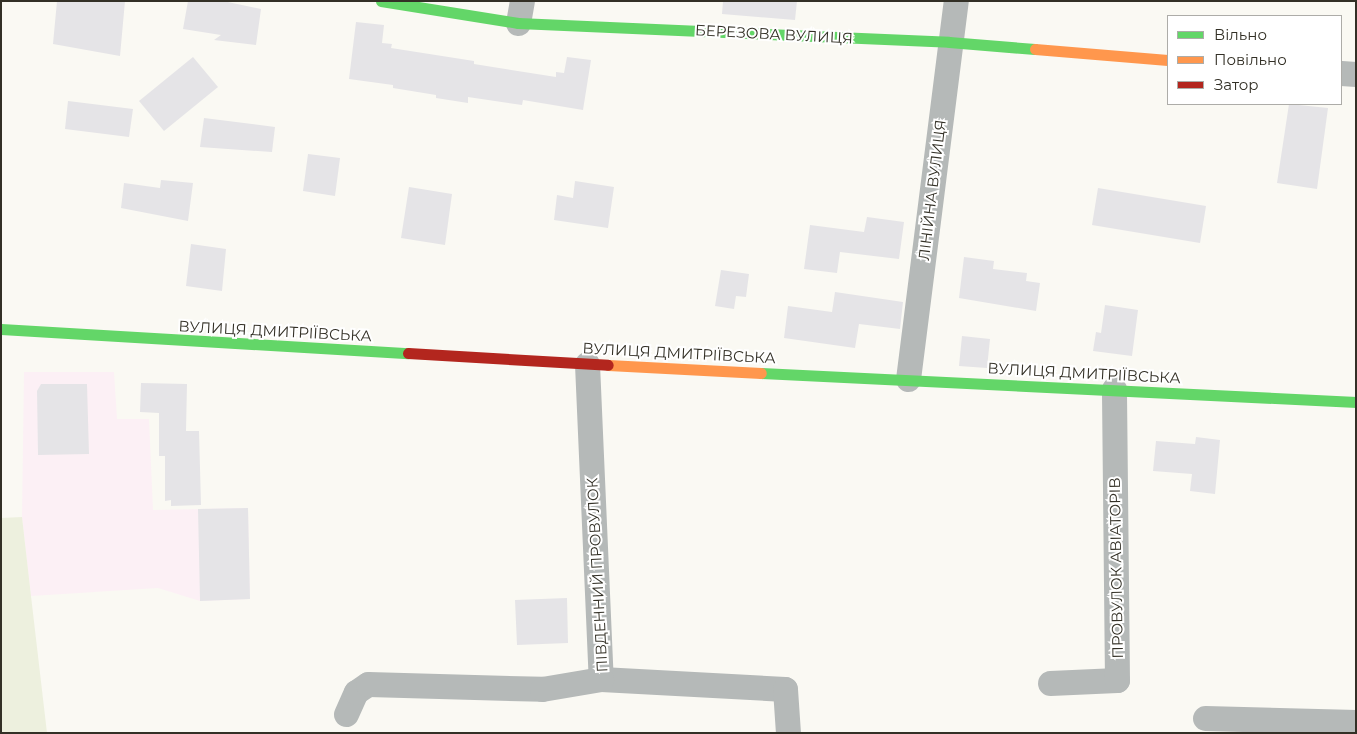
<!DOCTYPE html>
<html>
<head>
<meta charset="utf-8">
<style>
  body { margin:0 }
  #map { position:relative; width:1357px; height:734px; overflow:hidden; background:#faf9f3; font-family:Montserrat,sans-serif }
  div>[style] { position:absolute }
  .commercial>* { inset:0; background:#fcf0f5 }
  .green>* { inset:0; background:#edf0de }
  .building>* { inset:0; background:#e5e4e7 }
  .street>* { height:25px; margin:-12.5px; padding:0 12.5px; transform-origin:12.5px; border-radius:12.5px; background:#b5b9b8 }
  .fast>* { height:11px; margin:-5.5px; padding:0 5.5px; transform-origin:5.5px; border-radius:5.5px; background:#63d668 }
  .slow>* { height:11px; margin:-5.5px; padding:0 5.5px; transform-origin:5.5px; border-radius:5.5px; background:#ff974d }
  .jam>* { height:11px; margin:-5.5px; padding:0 5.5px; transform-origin:5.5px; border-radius:5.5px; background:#b3261e }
  span { translate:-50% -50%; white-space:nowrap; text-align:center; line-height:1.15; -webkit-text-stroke:4px #fff; paint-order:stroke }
  .street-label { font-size:15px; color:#333026 }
  .frame { position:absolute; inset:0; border:2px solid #333026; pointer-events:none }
  .legend { position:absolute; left:1167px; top:15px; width:175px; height:90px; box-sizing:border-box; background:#fff; border:1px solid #adaca8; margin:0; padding:6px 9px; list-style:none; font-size:15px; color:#333026 }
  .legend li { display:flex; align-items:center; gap:10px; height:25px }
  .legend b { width:25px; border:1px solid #adaca8 }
</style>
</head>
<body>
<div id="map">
  <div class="commercial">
    <div style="clip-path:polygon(24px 372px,114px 372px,117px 419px,149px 419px,153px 510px,248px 508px,250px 599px,200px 601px,158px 588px,31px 596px,22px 517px)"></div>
  </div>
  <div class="green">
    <div style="clip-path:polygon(22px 517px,31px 596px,47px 733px,1px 733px,1px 518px)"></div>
  </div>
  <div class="building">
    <div style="clip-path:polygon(57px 1px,125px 1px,120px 56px,53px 44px)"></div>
    <div style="clip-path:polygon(188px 1px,223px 1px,261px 9px,256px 45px,214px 40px,221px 35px,183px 29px)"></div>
    <div style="clip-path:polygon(723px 1px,797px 1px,795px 20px,722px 14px)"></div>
    <div style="clip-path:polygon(356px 22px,384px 25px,382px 43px,392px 44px,391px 48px,474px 61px,474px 64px,556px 77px,556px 72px,564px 73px,567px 57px,591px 60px,583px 110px,523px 100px,522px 105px,468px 97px,468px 103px,436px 98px,436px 95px,393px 88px,393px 85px,349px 79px)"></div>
    <div style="clip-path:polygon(193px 57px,218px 87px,164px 131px,139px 101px)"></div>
    <div style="clip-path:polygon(68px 101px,133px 109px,129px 137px,65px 129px)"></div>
    <div style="clip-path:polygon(1289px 104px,1328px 108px,1317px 189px,1277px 183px)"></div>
    <div style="clip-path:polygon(204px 118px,275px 127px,272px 152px,200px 147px)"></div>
    <div style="clip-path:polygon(308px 154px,340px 158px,335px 196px,303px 191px)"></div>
    <div style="clip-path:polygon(161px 180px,193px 183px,188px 221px,121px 208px,124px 183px,160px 188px)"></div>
    <div style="clip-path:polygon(575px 181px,614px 187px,608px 228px,554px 220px,557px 195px,573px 198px)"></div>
    <div style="clip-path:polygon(409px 187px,452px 194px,445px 245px,401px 238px)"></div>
    <div style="clip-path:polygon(1098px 188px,1206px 206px,1200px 243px,1092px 225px)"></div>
    <div style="clip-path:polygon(867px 217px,904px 222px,899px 259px,840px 252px,837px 273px,804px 269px,810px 225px,864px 232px)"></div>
    <div style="clip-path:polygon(191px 244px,226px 249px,222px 291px,186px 286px)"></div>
    <div style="clip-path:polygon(964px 257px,994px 261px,993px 269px,1027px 273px,1026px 281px,1040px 283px,1036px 311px,959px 298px)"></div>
    <div style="clip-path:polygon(721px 270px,749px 274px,746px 297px,736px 296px,734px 309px,715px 306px)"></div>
    <div style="clip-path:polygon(835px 292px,903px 302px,900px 329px,859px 324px,855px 348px,784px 338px,788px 306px,832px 312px)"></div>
    <div style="clip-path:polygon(1105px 305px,1138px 310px,1132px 356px,1093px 351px,1096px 332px,1101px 333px)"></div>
    <div style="clip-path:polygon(962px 336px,990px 339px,987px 368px,959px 366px)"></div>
    <div style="clip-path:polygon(141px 383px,187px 384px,186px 431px,199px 431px,201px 505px,171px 506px,171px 500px,165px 501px,165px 456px,159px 456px,159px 413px,140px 412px)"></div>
    <div style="clip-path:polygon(41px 384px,87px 384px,89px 454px,38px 455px,37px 391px)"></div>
    <div style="clip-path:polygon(1196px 437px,1220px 440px,1215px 494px,1190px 491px,1192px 474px,1153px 471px,1156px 441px,1195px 444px)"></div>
    <div style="clip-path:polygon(248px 508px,250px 599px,200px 601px,198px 509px)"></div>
    <div style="clip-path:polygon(567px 598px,568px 643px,517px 645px,515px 600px)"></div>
  </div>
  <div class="street">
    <div style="left:518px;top:23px;width:22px;rotate:-80deg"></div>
    <div style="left:1341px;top:73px;width:15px;rotate:4deg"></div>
    <div style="left:587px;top:364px;width:315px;rotate:87.5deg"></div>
    <div style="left:601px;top:679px;width:184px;rotate:3.1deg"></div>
    <div style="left:785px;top:689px;width:44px;rotate:86.1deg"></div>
    <div style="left:908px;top:379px;width:381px;rotate:-82.8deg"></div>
    <div style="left:1050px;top:683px;width:67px;rotate:-2.6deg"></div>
    <div style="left:1117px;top:680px;width:291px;rotate:-90.6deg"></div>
    <div style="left:346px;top:714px;width:24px;rotate:-66deg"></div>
    <div style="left:356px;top:692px;width:14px;rotate:-34deg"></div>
    <div style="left:368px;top:684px;width:174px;rotate:1.6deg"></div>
    <div style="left:542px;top:689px;width:60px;rotate:-9.6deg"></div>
    <div style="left:1205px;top:718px;width:151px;rotate:1.5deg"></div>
  </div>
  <div class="fast">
    <div style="left:381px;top:1px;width:139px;rotate:9.1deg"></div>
    <div style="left:518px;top:23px;width:431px;rotate:2.5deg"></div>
    <div style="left:949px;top:42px;width:86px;rotate:4.7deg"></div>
    <div style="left:1px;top:329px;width:408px;rotate:3.4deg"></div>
    <div style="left:761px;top:373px;width:596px;rotate:2.79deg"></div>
  </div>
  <div class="slow">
    <div style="left:1035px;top:49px;width:133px;rotate:4.7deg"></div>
    <div style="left:608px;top:365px;width:153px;rotate:3deg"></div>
  </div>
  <div class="jam">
    <div style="left:408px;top:353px;width:200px;rotate:3.4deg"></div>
  </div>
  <div class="street-label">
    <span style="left:774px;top:34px;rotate:3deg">БЕРЕЗОВА ВУЛИЦЯ</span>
    <span style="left:932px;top:190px;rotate:-83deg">ЛІНІЙНА ВУЛИЦЯ</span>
    <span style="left:275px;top:331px;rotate:3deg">ВУЛИЦЯ ДМИТРІЇВСЬКА</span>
    <span style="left:679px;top:353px;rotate:3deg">ВУЛИЦЯ ДМИТРІЇВСЬКА</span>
    <span style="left:1084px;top:373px;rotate:3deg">ВУЛИЦЯ ДМИТРІЇВСЬКА</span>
    <span style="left:1116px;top:568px;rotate:-91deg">ПРОВУЛОК АВІАТОРІВ</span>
    <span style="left:597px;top:575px;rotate:-93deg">ПІВДЕННИЙ ПРОВУЛОК</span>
  </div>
  <div class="frame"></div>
  <ul class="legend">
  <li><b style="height:6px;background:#63d668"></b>Вільно</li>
  <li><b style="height:6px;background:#ff974d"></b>Повільно</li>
  <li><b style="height:6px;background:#b3261e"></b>Затор</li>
  </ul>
</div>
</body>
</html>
